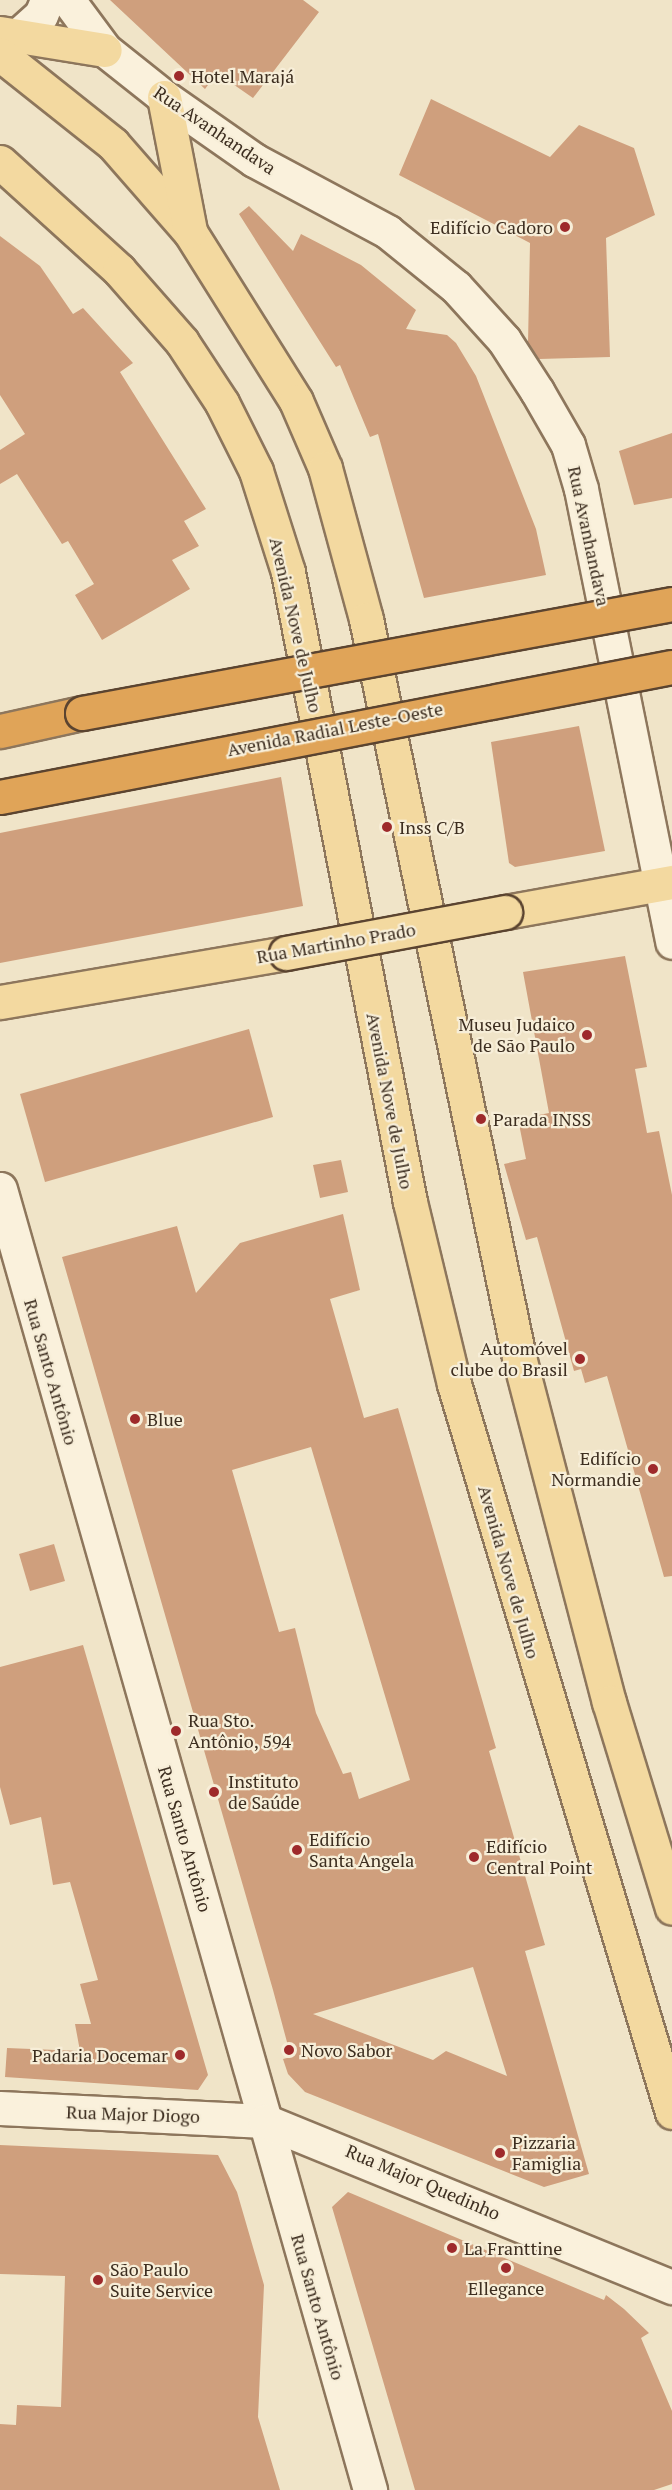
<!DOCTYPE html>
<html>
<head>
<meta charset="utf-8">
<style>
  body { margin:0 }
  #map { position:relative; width:672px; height:2490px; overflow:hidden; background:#f0e4c8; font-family:"PT Serif",serif }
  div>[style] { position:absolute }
  .building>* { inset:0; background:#cf9f7d }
  .roads { filter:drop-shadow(2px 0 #8d765c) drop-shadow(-2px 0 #8d765c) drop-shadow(0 2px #8d765c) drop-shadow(0 -2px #8d765c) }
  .minor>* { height:33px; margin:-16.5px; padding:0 16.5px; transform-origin:16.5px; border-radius:16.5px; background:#faf1dc }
  .major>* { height:33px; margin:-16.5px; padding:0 16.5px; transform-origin:16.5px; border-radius:16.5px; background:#f3d9a0 }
  .highway>* { height:33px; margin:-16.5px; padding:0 16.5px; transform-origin:16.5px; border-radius:16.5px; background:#e0a458 }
  .bridges { filter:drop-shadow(2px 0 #5b4430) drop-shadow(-2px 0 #5b4430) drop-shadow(0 2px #5b4430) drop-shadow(0 -2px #5b4430) }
  .major-bridge>* { height:33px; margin:-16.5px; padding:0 16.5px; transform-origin:16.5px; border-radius:16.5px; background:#f3d9a0 }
  .highway-bridge>* { height:33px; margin:-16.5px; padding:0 16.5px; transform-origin:16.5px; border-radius:16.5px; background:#e0a458 }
  .dots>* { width:16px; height:16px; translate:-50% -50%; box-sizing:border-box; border:3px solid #f7eed8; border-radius:50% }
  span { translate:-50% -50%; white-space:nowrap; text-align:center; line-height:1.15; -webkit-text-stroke:4.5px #f7eed8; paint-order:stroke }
  .poi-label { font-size:18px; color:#3d2e20 }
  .left { translate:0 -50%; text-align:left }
  .right { translate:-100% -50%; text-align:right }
  .street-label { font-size:18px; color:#3d2e20 }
</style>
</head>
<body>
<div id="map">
  <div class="building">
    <div style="clip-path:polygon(110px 0,303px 0,319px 12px,253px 98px,217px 73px,205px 89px)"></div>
    <div style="clip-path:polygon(431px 99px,550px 157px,579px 125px,634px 148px,655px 215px,606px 238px,610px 357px,539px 359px,528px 343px,530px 243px,399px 175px)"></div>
    <div style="clip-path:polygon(249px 206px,293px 251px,301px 234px,361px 265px,416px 310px,406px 329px,447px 335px,456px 343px,476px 376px,536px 529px,546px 575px,424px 598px,378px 434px,370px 437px,340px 365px,336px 367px,239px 214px)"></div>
    <div style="clip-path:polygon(0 236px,40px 266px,73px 314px,83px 308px,133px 363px,120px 372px,206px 509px,184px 521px,199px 546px,172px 560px,190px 589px,102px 640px,75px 595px,94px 584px,68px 541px,62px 544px,17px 474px,0 484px,0 450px,25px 434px,0 395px)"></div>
    <div style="clip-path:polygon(672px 433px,672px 498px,634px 505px,619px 451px)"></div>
    <div style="clip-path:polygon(579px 726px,605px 851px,515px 867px,509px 863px,491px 742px)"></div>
    <div style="clip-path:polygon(281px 777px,303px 906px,0 963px,0 833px)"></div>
    <div style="clip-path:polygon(625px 956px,647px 1067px,635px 1069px,647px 1133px,659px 1131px,672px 1195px,672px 1576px,664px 1577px,607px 1376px,585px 1383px,581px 1369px,574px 1371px,537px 1237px,526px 1240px,504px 1164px,526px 1159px,518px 1119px,549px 1113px,523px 972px)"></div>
    <div style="clip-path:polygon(249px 1029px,273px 1117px,45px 1182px,20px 1094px)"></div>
    <div style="clip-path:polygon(341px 1160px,348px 1192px,320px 1198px,313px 1165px)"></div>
    <div style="clip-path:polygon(evenodd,343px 1214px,360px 1290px,330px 1299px,364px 1418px,398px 1408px,496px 1748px,489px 1751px,545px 1945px,525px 1951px,589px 2174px,544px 2187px,305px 2092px,288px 2074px,283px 2059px,291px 2057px,273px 1990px,62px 1257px,177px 1226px,196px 1293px,240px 1243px,343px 1214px,311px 1447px,410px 1780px,359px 1799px,351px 1772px,343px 1774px,316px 1713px,295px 1628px,279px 1632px,232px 1470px,311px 1447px,343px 1214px,473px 1967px,507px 2076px,446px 2051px,433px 2060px,313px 2014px,473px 1967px)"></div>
    <div style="clip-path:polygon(54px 1544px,65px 1581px,30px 1591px,19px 1554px)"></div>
    <div style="clip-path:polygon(83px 1645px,208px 2075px,198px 2090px,5px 2077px,7px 2048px,80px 2051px,75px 2024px,91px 2024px,80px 1984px,98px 1980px,70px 1882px,53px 1885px,41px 1817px,10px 1825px,0 1787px,0 1667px)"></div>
    <div style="clip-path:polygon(0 2145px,218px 2155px,237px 2192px,264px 2285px,258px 2417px,280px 2490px,0 2490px,0 2424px,16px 2425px,17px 2405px,61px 2407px,65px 2276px,0 2274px)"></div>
    <div style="clip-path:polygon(348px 2192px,604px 2300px,606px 2295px,624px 2309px,649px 2333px,641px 2338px,672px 2411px,672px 2484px,654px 2490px,415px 2490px,332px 2207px)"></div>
  </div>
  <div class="roads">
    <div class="minor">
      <div style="left:68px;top:0;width:62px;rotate:53.5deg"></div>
      <div style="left:105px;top:50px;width:75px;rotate:38.5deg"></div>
      <div style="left:164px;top:97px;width:110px;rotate:35deg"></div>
      <div style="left:254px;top:160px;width:152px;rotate:28.2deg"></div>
      <div style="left:388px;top:232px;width:87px;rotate:39deg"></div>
      <div style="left:456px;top:287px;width:72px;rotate:47.8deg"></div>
      <div style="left:504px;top:340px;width:61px;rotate:57.1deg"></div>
      <div style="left:537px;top:391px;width:62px;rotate:60.1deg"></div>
      <div style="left:568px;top:445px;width:46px;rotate:73.5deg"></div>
      <div style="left:581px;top:489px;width:462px;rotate:78.6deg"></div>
      <div style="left:14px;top:39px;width:36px;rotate:-42deg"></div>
      <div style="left:41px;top:15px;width:16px;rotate:-68deg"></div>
      <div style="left:0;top:1189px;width:1353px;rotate:74.12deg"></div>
      <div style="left:0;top:2108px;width:265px;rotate:2.8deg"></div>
      <div style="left:265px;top:2121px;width:440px;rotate:22.2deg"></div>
    </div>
    <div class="major">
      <div style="left:0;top:33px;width:106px;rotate:9.2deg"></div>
      <div style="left:0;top:54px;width:144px;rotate:38.5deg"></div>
      <div style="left:113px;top:144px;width:117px;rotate:48.8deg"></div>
      <div style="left:190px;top:232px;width:199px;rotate:57.9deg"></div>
      <div style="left:296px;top:401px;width:73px;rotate:66.6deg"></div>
      <div style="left:325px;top:468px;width:156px;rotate:74.8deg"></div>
      <div style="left:366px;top:619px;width:754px;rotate:78.29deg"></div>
      <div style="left:519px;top:1357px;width:357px;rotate:75.4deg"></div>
      <div style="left:609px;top:1702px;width:215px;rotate:73deg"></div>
      <div style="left:164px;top:97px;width:136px;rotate:79deg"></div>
      <div style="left:0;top:162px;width:161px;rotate:42.2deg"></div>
      <div style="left:119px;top:270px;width:96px;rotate:48.8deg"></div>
      <div style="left:182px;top:342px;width:73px;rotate:56.7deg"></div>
      <div style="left:222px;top:403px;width:76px;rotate:63.4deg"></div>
      <div style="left:256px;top:471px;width:106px;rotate:72.4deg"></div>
      <div style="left:288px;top:572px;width:642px;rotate:79.04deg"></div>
      <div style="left:410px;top:1202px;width:187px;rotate:76.4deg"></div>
      <div style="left:454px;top:1384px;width:760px;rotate:73.33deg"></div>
      <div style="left:505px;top:912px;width:170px;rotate:-10.2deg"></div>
      <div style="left:0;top:1002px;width:290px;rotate:-9.7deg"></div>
    </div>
    <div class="highway">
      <div style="left:0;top:731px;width:84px;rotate:-12.4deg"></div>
    </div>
  </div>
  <div class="bridges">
    <div class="major-bridge">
      <div style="left:286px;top:953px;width:223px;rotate:-10.6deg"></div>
    </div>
    <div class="highway-bridge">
      <div style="left:82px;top:713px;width:600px;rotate:-10.47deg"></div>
      <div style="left:0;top:797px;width:684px;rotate:-10.95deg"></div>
    </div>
  </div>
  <div class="dots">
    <div style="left:179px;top:76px;background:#9e2a2b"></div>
    <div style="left:565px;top:227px;background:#9e2a2b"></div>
    <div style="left:387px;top:827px;background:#9e2a2b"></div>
    <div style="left:587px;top:1035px;background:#9e2a2b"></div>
    <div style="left:481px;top:1119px;background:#9e2a2b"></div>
    <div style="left:580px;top:1359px;background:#9e2a2b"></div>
    <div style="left:135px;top:1419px;background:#9e2a2b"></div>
    <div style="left:653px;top:1469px;background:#9e2a2b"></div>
    <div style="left:176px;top:1731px;background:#9e2a2b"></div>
    <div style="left:214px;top:1792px;background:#9e2a2b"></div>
    <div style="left:297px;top:1850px;background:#9e2a2b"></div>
    <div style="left:474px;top:1857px;background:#9e2a2b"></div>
    <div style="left:289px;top:2050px;background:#9e2a2b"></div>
    <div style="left:180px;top:2055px;background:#9e2a2b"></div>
    <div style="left:500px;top:2153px;background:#9e2a2b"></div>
    <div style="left:452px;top:2248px;background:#9e2a2b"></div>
    <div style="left:506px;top:2268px;background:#9e2a2b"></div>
    <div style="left:98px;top:2280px;background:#9e2a2b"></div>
  </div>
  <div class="poi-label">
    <span class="left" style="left:191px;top:76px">Hotel Marajá</span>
    <span class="right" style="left:553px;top:227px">Edifício Cadoro</span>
    <span class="left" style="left:399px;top:827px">Inss C/B</span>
    <span class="right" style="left:575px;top:1035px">Museu Judaico<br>de São Paulo</span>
    <span class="left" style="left:493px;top:1119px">Parada INSS</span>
    <span class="right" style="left:568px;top:1359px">Automóvel<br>clube do Brasil</span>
    <span class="left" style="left:147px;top:1419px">Blue</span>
    <span class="right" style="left:641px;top:1469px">Edifício<br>Normandie</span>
    <span class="left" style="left:188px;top:1731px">Rua Sto.<br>Antônio, 594</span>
    <span class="left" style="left:228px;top:1792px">Instituto<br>de Saúde</span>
    <span class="left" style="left:309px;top:1850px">Edifício<br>Santa Angela</span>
    <span class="left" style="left:486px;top:1857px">Edifício<br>Central Point</span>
    <span class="left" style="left:301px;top:2050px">Novo Sabor</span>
    <span class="right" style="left:168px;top:2055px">Padaria Docemar</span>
    <span class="left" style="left:512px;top:2153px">Pizzaria<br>Famiglia</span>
    <span class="left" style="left:464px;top:2248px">La Franttine</span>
    <span class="left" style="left:110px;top:2280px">São Paulo<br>Suite Service</span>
    <span style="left:506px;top:2288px">Ellegance</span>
  </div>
  <div class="street-label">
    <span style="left:215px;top:130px;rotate:34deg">Rua Avanhandava</span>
    <span style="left:589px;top:536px;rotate:78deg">Rua Avanhandava</span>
    <span style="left:296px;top:625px;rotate:77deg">Avenida Nove de Julho</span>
    <span style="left:335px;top:729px;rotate:-11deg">Avenida Radial Leste-Oeste</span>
    <span style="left:336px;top:943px;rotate:-10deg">Rua Martinho Prado</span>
    <span style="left:390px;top:1101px;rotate:79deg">Avenida Nove de Julho</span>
    <span style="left:51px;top:1372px;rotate:74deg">Rua Santo Antônio</span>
    <span style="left:509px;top:1572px;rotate:74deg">Avenida Nove de Julho</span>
    <span style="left:185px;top:1839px;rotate:74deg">Rua Santo Antônio</span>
    <span style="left:133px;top:2114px;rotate:2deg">Rua Major Diogo</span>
    <span style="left:423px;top:2182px;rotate:23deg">Rua Major Quedinho</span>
    <span style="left:318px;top:2307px;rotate:74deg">Rua Santo Antônio</span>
  </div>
</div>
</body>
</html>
